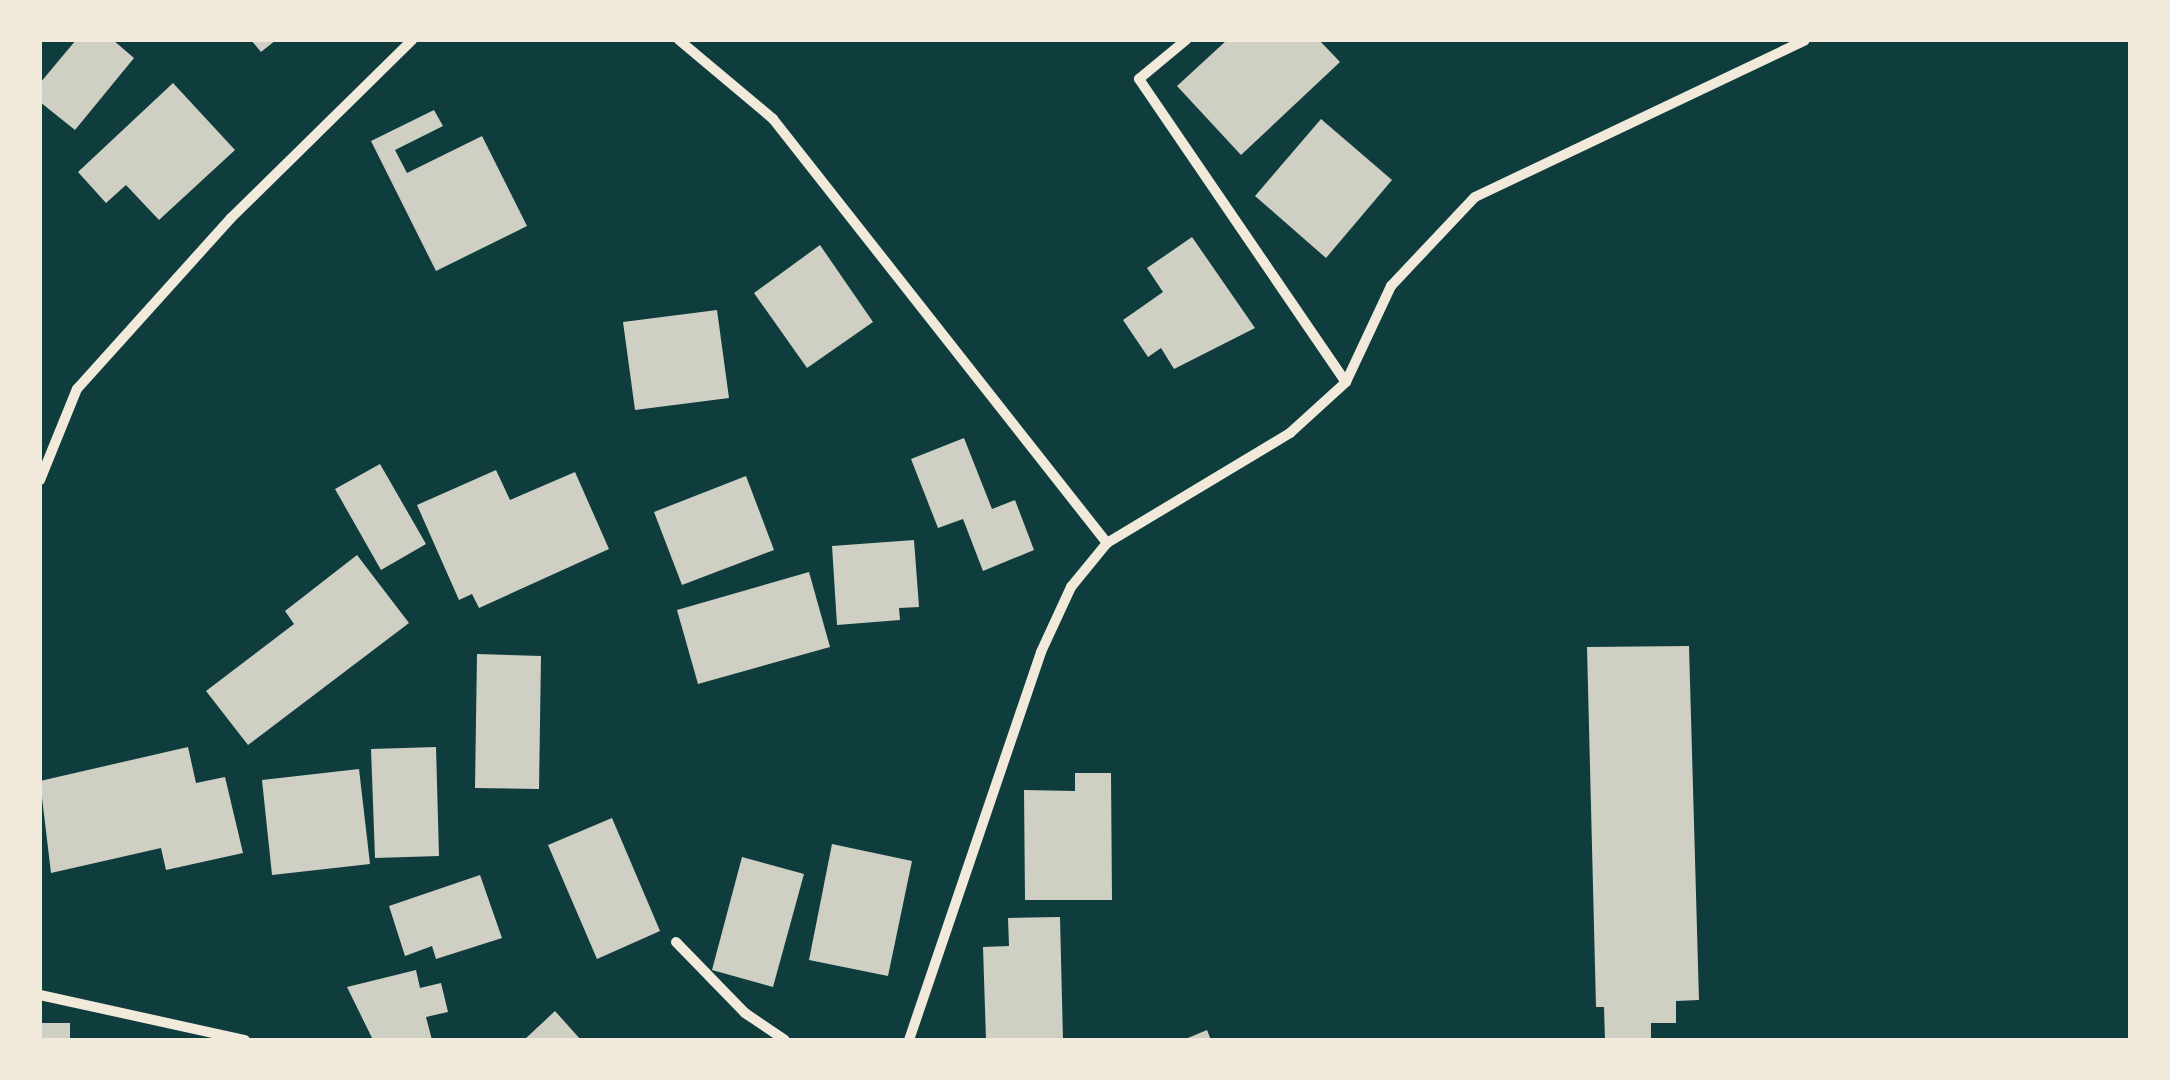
<!DOCTYPE html>
<html>
<head>
<meta charset="utf-8">
<style>
  body { margin:0 }
  #map { position:relative; width:2170px; height:1080px; overflow:hidden; background:#0f3d3e; font-family:"Noto Serif",serif }
  div>[style] { position:absolute }
  .building>* { inset:0; background:#cfcfc3 }
  .minor>* { height:10px; margin:-5px; padding:0 5px; transform-origin:5px; border-radius:5px; background:#f1e9da }
  span { translate:-50% -50%; white-space:nowrap; text-align:center; line-height:1.15; -webkit-text-stroke:8px #f1e9da; paint-order:stroke }
  .frame { position:absolute; inset:0; border:42px solid #f1e9da; pointer-events:none }
</style>
</head>
<body>
<div id="map">
  <div class="building">
    <div style="clip-path:polygon(76px 40px,113px 40px,134px 58px,75px 130px,40px 102px,40px 83px)"></div>
    <div style="clip-path:polygon(251px 40px,276px 40px,261px 52px)"></div>
    <div style="clip-path:polygon(1227px 40px,1319px 40px,1340px 62px,1241px 155px,1177px 86px)"></div>
    <div style="clip-path:polygon(173px 83px,235px 150px,159px 220px,126px 185px,106px 203px,78px 172px)"></div>
    <div style="clip-path:polygon(434px 110px,443px 126px,395px 150px,407px 173px,482px 136px,527px 226px,436px 271px,371px 141px)"></div>
    <div style="clip-path:polygon(1321px 119px,1392px 180px,1326px 258px,1255px 196px)"></div>
    <div style="clip-path:polygon(1192px 237px,1255px 328px,1174px 369px,1161px 348px,1148px 357px,1123px 320px,1163px 292px,1147px 268px)"></div>
    <div style="clip-path:polygon(820px 245px,873px 322px,807px 368px,754px 293px)"></div>
    <div style="clip-path:polygon(717px 310px,729px 398px,635px 410px,623px 322px)"></div>
    <div style="clip-path:polygon(964px 438px,992px 509px,1015px 500px,1034px 550px,983px 571px,963px 519px,938px 528px,911px 459px)"></div>
    <div style="clip-path:polygon(380px 464px,426px 544px,381px 570px,335px 489px)"></div>
    <div style="clip-path:polygon(496px 470px,510px 500px,575px 472px,609px 549px,479px 608px,472px 594px,459px 600px,417px 505px)"></div>
    <div style="clip-path:polygon(746px 476px,774px 550px,682px 585px,654px 512px)"></div>
    <div style="clip-path:polygon(914px 540px,919px 607px,899px 608px,900px 620px,837px 625px,832px 546px)"></div>
    <div style="clip-path:polygon(357px 555px,409px 623px,248px 745px,206px 691px,294px 624px,285px 611px)"></div>
    <div style="clip-path:polygon(809px 572px,830px 647px,698px 684px,677px 610px)"></div>
    <div style="clip-path:polygon(1689px 646px,1699px 1000px,1676px 1001px,1676px 1023px,1651px 1023px,1651px 1040px,1605px 1040px,1604px 1007px,1596px 1007px,1587px 647px)"></div>
    <div style="clip-path:polygon(477px 654px,541px 656px,539px 789px,475px 788px)"></div>
    <div style="clip-path:polygon(188px 747px,196px 783px,225px 777px,243px 853px,166px 870px,161px 848px,51px 873px,40px 781px)"></div>
    <div style="clip-path:polygon(436px 747px,439px 856px,375px 858px,371px 749px)"></div>
    <div style="clip-path:polygon(359px 769px,370px 864px,272px 875px,262px 780px)"></div>
    <div style="clip-path:polygon(1075px 773px,1111px 773px,1112px 900px,1025px 900px,1024px 790px,1075px 791px)"></div>
    <div style="clip-path:polygon(612px 818px,660px 931px,597px 959px,548px 845px)"></div>
    <div style="clip-path:polygon(832px 844px,912px 861px,888px 976px,809px 960px)"></div>
    <div style="clip-path:polygon(742px 857px,804px 874px,773px 987px,712px 970px)"></div>
    <div style="clip-path:polygon(480px 875px,502px 938px,436px 959px,432px 946px,405px 956px,389px 906px)"></div>
    <div style="clip-path:polygon(1060px 917px,1063px 1040px,986px 1040px,983px 947px,1009px 946px,1008px 918px)"></div>
    <div style="clip-path:polygon(416px 970px,420px 988px,441px 983px,448px 1012px,426px 1017px,432px 1040px,373px 1040px,347px 987px)"></div>
    <div style="clip-path:polygon(555px 1011px,581px 1040px,524px 1040px)"></div>
    <div style="clip-path:polygon(40px 1023px,70px 1023px,70px 1040px,40px 1040px)"></div>
    <div style="clip-path:polygon(1207px 1030px,1211px 1040px,1183px 1040px)"></div>
  </div>
  <div class="minor">
    <div style="left:679px;top:40px;width:123px;rotate:40deg"></div>
    <div style="left:773px;top:119px;width:540px;rotate:51.77deg"></div>
    <div style="left:1186px;top:40px;width:61px;rotate:140.3deg"></div>
    <div style="left:1139px;top:79px;width:367px;rotate:55.7deg"></div>
    <div style="left:40px;top:480px;width:98px;rotate:-67.9deg"></div>
    <div style="left:77px;top:389px;width:230px;rotate:-48deg"></div>
    <div style="left:231px;top:218px;width:254px;rotate:-44.5deg"></div>
    <div style="left:676px;top:942px;width:99px;rotate:45.8deg"></div>
    <div style="left:745px;top:1013px;width:48px;rotate:34deg"></div>
    <div style="left:40px;top:995px;width:210px;rotate:12.4deg"></div>
    <div style="left:909px;top:1040px;width:410px;rotate:-71.2deg"></div>
    <div style="left:1041px;top:652px;width:72px;rotate:-65.2deg"></div>
    <div style="left:1071px;top:587px;width:57px;rotate:-50.7deg"></div>
    <div style="left:1107px;top:543px;width:214px;rotate:-31deg"></div>
    <div style="left:1290px;top:433px;width:76px;rotate:-42.3deg"></div>
    <div style="left:1346px;top:382px;width:106px;rotate:-64.9deg"></div>
    <div style="left:1391px;top:286px;width:122px;rotate:-46.7deg"></div>
    <div style="left:1475px;top:197px;width:365px;rotate:-25.4deg"></div>
  </div>
  <div class="frame"></div>
</div>
</body>
</html>
